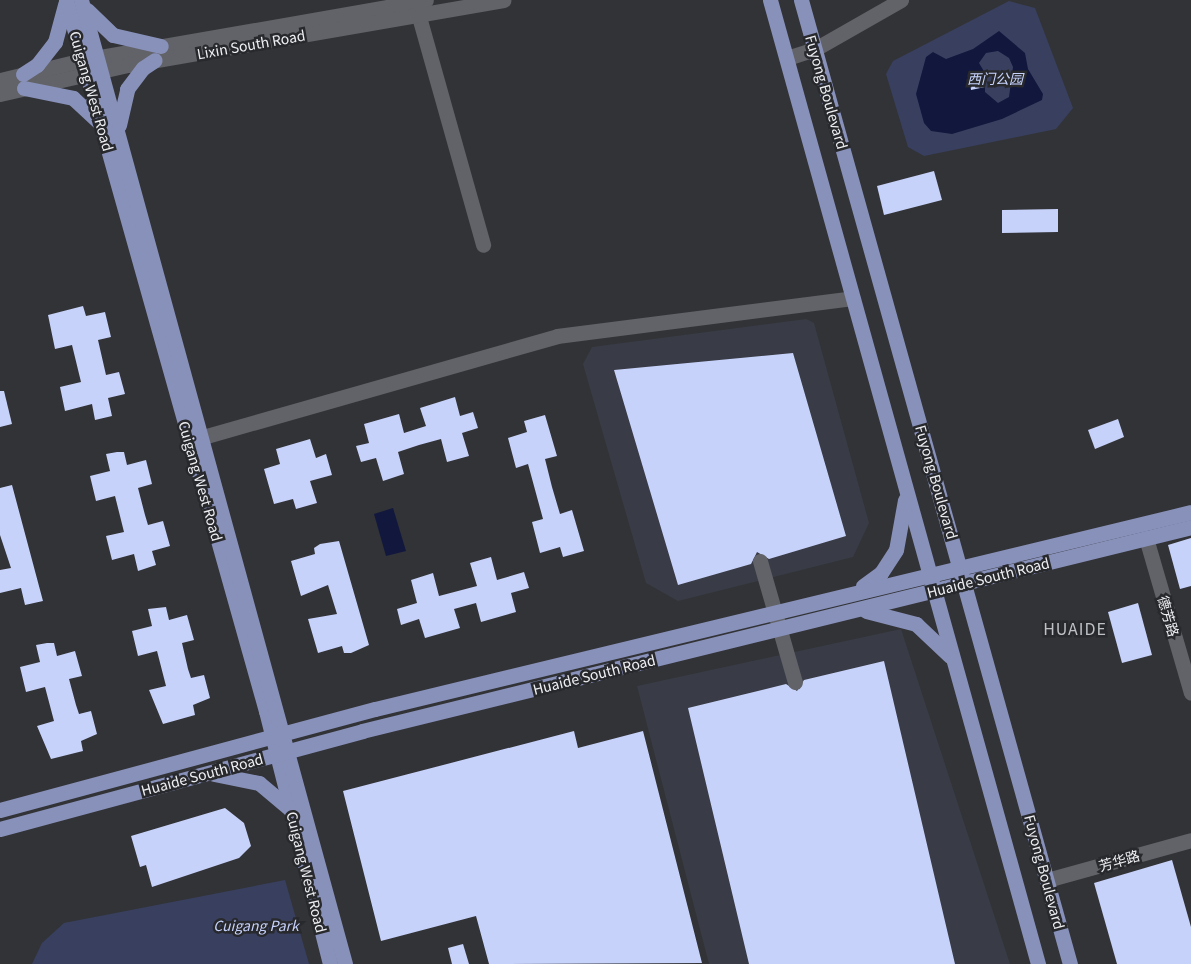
<!DOCTYPE html>
<html>
<head>
<meta charset="utf-8">
<style>
  body { margin:0 }
  #map { position:relative; width:1191px; height:964px; overflow:hidden; background:#323337; font-family:Georgia,"Noto Sans SC",serif }
  div>[style] { position:absolute }
  .built>* { inset:0; background:#393c46 }
  .green>* { inset:0; background:#39405f }
  .water>* { inset:0; background:#12173d }
  .building>* { inset:0; background:#c7d2fa }
  .minor>* { height:15px; margin:-7.5px; padding:0 7.5px; transform-origin:7.5px; border-radius:7.5px; background:#626368 }
  .major>* { height:15px; margin:-7.5px; padding:0 7.5px; transform-origin:7.5px; border-radius:7.5px; background:#8891ba }
  span { translate:-50% -50%; white-space:nowrap; text-align:center; line-height:1.15; -webkit-text-stroke:5px #28292d; paint-order:stroke }
  .street-label { font-size:14px; color:#eeeff2 }
  .park-label { font-size:14px; color:#c7d3fd; font-style:italic }
  .quarter-label { font-size:16px; color:#bec0c5; letter-spacing:1px }
</style>
</head>
<body>
<div id="map">
  <div class="built">
    <div style="clip-path:polygon(806px 319px,814px 323px,869px 523px,853px 557px,678px 601px,646px 583px,583px 364px,592px 347px)"></div>
    <div style="clip-path:polygon(901px 629px,1010px 964px,709px 964px,637px 686px)"></div>
  </div>
  <div class="green">
    <div style="clip-path:polygon(1009px 1px,1035px 8px,1073px 108px,1056px 129px,924px 156px,908px 147px,886px 74px,893px 61px)"></div>
    <div style="clip-path:polygon(285px 880px,309px 964px,32px 964px,42px 943px,64px 923px)"></div>
  </div>
  <div class="water">
    <div style="clip-path:polygon(evenodd,999px 31px,1025px 53px,1028px 69px,1043px 94px,1042px 100px,1002px 119px,952px 134px,931px 131px,924px 123px,916px 94px,926px 57px,933px 52px,946px 59px,973px 49px,999px 31px,998px 51px,1009px 58px,1013px 67px,1009px 97px,998px 103px,985px 92px,985px 73px,979px 63px,986px 53px,998px 51px)"></div>
    <div style="clip-path:polygon(393px 508px,406px 551px,386px 556px,374px 514px)"></div>
  </div>
  <div class="building">
    <div style="clip-path:polygon(982px 73px,985px 87px,971px 90px,969px 76px)"></div>
    <div style="clip-path:polygon(934px 171px,942px 200px,884px 215px,877px 186px)"></div>
    <div style="clip-path:polygon(1058px 209px,1058px 232px,1002px 233px,1002px 210px)"></div>
    <div style="clip-path:polygon(83px 306px,86px 316px,105px 312px,111px 337px,98px 340px,106px 375px,119px 372px,125px 394px,108px 398px,112px 416px,95px 420px,92px 404px,65px 411px,60px 387px,81px 382px,72px 345px,55px 349px,48px 315px)"></div>
    <div style="clip-path:polygon(793px 353px,846px 536px,769px 559px,757px 552px,751px 564px,678px 585px,614px 370px)"></div>
    <div style="clip-path:polygon(0 391px,4px 391px,12px 424px,0 427px)"></div>
    <div style="clip-path:polygon(455px 397px,460px 416px,473px 412px,478px 428px,462px 433px,469px 456px,447px 462px,441px 439px,419px 445px,398px 452px,404px 474px,383px 481px,376px 458px,361px 462px,356px 446px,369px 443px,364px 424px,399px 414px,404px 433px,426px 426px,420px 408px)"></div>
    <div style="clip-path:polygon(545px 415px,557px 456px,545px 459px,552px 487px,560px 514px,572px 510px,584px 551px,563px 557px,560px 547px,540px 553px,532px 522px,543px 519px,528px 464px,516px 468px,508px 438px,527px 432px,524px 421px)"></div>
    <div style="clip-path:polygon(1118px 419px,1124px 437px,1095px 449px,1088px 430px)"></div>
    <div style="clip-path:polygon(310px 439px,316px 458px,326px 454px,332px 475px,310px 481px,317px 503px,296px 509px,293px 499px,274px 504px,264px 469px,280px 464px,276px 449px)"></div>
    <div style="clip-path:polygon(117px 452px,124px 452px,127px 465px,146px 460px,152px 484px,138px 488px,145px 515px,148px 525px,163px 521px,170px 546px,152px 551px,156px 565px,138px 571px,134px 554px,112px 560px,106px 536px,124px 532px,115px 496px,96px 501px,90px 476px,110px 471px,106px 454px)"></div>
    <div style="clip-path:polygon(12px 485px,43px 601px,25px 605px,21px 588px,0 593px,0 570px,11px 568px,0 535px,0 488px)"></div>
    <div style="clip-path:polygon(1191px 538px,1191px 586px,1180px 589px,1168px 545px)"></div>
    <div style="clip-path:polygon(339px 541px,369px 645px,351px 653px,344px 653px,342px 646px,318px 653px,308px 619px,337px 614px,328px 585px,301px 596px,291px 561px,315px 554px,314px 548px,320px 544px)"></div>
    <div style="clip-path:polygon(491px 557px,497px 580px,524px 572px,529px 588px,511px 593px,516px 612px,481px 622px,476px 603px,454px 609px,460px 628px,425px 638px,419px 619px,401px 625px,397px 609px,417px 603px,411px 580px,433px 573px,439px 596px,477px 586px,470px 563px)"></div>
    <div style="clip-path:polygon(1138px 603px,1152px 655px,1122px 663px,1108px 612px)"></div>
    <div style="clip-path:polygon(166px 607px,169px 620px,187px 615px,194px 640px,182px 643px,188px 669px,191px 678px,204px 675px,210px 698px,193px 705px,195px 715px,163px 724px,149px 690px,166px 686px,157px 651px,138px 656px,132px 631px,152px 626px,148px 609px)"></div>
    <div style="clip-path:polygon(47px 643px,54px 643px,57px 656px,75px 651px,82px 676px,69px 679px,76px 705px,79px 714px,91px 711px,97px 734px,81px 741px,83px 751px,51px 759px,37px 726px,54px 721px,45px 687px,26px 692px,20px 667px,40px 662px,36px 645px)"></div>
    <div style="clip-path:polygon(884px 661px,955px 964px,749px 964px,688px 708px,786px 684px,797px 691px,804px 680px)"></div>
    <div style="clip-path:polygon(574px 731px,578px 748px,643px 731px,702px 963px,489px 964px,476px 916px,381px 941px,343px 791px)"></div>
    <div style="clip-path:polygon(225px 808px,244px 823px,251px 846px,239px 858px,152px 887px,146px 865px,140px 867px,131px 836px)"></div>
    <div style="clip-path:polygon(1172px 860px,1191px 927px,1191px 964px,1117px 964px,1094px 883px)"></div>
    <div style="clip-path:polygon(463px 944px,469px 964px,452px 964px,448px 948px)"></div>
  </div>
  <div class="minor">
    <div style="left:416px;top:6px;width:248px;rotate:74.3deg"></div>
    <div style="left:787px;top:58px;width:29px;rotate:-18deg"></div>
    <div style="left:815px;top:49px;width:99px;rotate:-29.7deg"></div>
    <div style="left:0;top:80px;width:85px;rotate:-13.5deg"></div>
    <div style="left:83px;top:60px;width:348px;rotate:-9.9deg"></div>
    <div style="left:0;top:94px;width:131px;rotate:-12.8deg"></div>
    <div style="left:128px;top:65px;width:381px;rotate:-9.8deg"></div>
    <div style="left:203px;top:437px;width:368px;rotate:-15.9deg"></div>
    <div style="left:557px;top:336px;width:298px;rotate:-7.3deg"></div>
    <div style="left:1146px;top:538px;width:161px;rotate:73.8deg"></div>
    <div style="left:760px;top:561px;width:126px;rotate:73.9deg"></div>
    <div style="left:1047px;top:880px;width:149px;rotate:-15.5deg"></div>
  </div>
  <div class="major">
    <div style="left:66px;top:0;width:739px;rotate:74.29deg"></div>
    <div style="left:266px;top:711px;width:261px;rotate:75.8deg"></div>
    <div style="left:81px;top:0;width:999px;rotate:74.68deg"></div>
    <div style="left:770px;top:0;width:1001px;rotate:74.46deg"></div>
    <div style="left:801px;top:0;width:1001px;rotate:74.41deg"></div>
    <div style="left:87px;top:10px;width:36px;rotate:44deg"></div>
    <div style="left:113px;top:35px;width:49px;rotate:12.9deg"></div>
    <div style="left:23px;top:74px;width:17px;rotate:-33deg"></div>
    <div style="left:37px;top:65px;width:29px;rotate:-52deg"></div>
    <div style="left:55px;top:42px;width:39px;rotate:-75deg"></div>
    <div style="left:24px;top:88px;width:50px;rotate:11.5deg"></div>
    <div style="left:73px;top:98px;width:35px;rotate:43deg"></div>
    <div style="left:119px;top:125px;width:37px;rotate:-77deg"></div>
    <div style="left:127px;top:89px;width:26px;rotate:-53deg"></div>
    <div style="left:143px;top:68px;width:14px;rotate:-34deg"></div>
    <div style="left:863px;top:586px;width:22px;rotate:-36deg"></div>
    <div style="left:881px;top:573px;width:27px;rotate:-57deg"></div>
    <div style="left:896px;top:550px;width:51px;rotate:-79.8deg"></div>
    <div style="left:866px;top:611px;width:52px;rotate:14.6deg"></div>
    <div style="left:916px;top:624px;width:47px;rotate:43.3deg"></div>
    <div style="left:214px;top:774px;width:46px;rotate:11.3deg"></div>
    <div style="left:259px;top:783px;width:40px;rotate:40deg"></div>
    <div style="left:0;top:810px;width:388px;rotate:-15.1deg"></div>
    <div style="left:375px;top:709px;width:839px;rotate:-13.57deg"></div>
    <div style="left:0;top:829px;width:375px;rotate:-15.1deg"></div>
    <div style="left:362px;top:731px;width:854px;rotate:-13.82deg"></div>
  </div>
  <div class="street-label">
    <span style="left:251px;top:44px;rotate:-10deg">Lixin South Road</span>
    <span style="left:92px;top:91px;rotate:74deg">Cuigang West Road</span>
    <span style="left:827px;top:92px;rotate:74deg">Fuyong Boulevard</span>
    <span style="left:201px;top:481px;rotate:74deg">Cuigang West Road</span>
    <span style="left:937px;top:482px;rotate:74deg">Fuyong Boulevard</span>
    <span style="left:988px;top:577px;rotate:-14deg">Huaide South Road</span>
    <span style="left:1169px;top:616px;rotate:74deg">德芳路</span>
    <span style="left:594px;top:674px;rotate:-14deg">Huaide South Road</span>
    <span style="left:202px;top:774px;rotate:-15deg">Huaide South Road</span>
    <span style="left:1119px;top:860px;rotate:-16deg">芳华路</span>
    <span style="left:307px;top:872px;rotate:76deg">Cuigang West Road</span>
    <span style="left:1045px;top:872px;rotate:75deg">Fuyong Boulevard</span>
  </div>
  <div class="park-label">
    <span style="left:995px;top:78px">西门公园</span>
    <span style="left:256px;top:925px">Cuigang Park</span>
  </div>
  <div class="quarter-label">
    <span style="left:1075px;top:628px">HUAIDE</span>
  </div>
</div>
</body>
</html>
